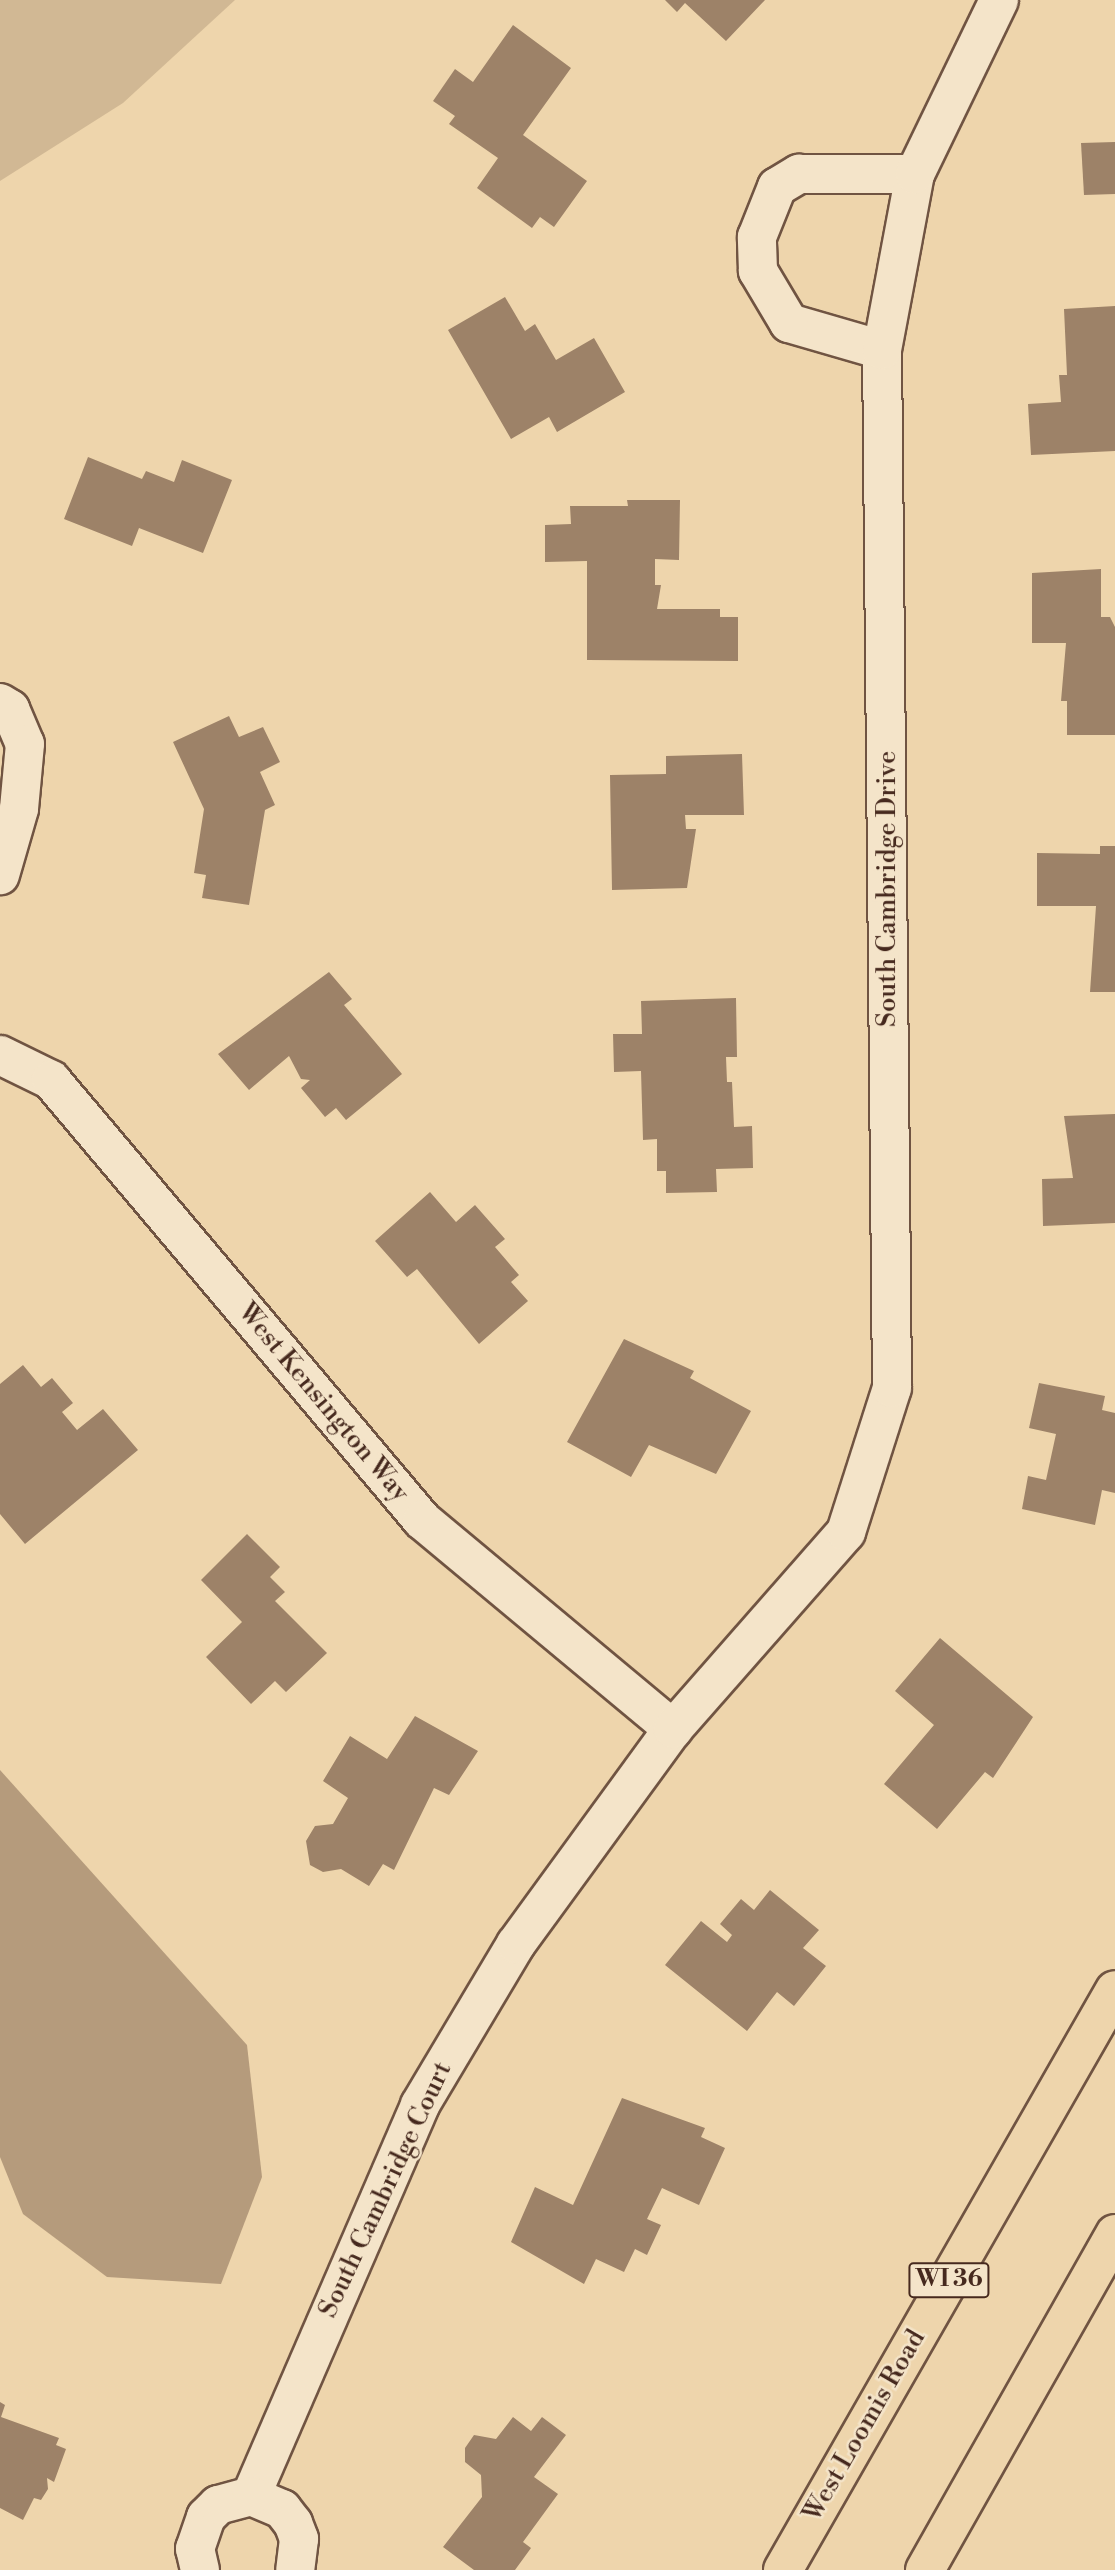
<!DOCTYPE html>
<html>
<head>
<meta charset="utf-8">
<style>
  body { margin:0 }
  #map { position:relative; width:1115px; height:2570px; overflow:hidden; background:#eed5ac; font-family:"Libre Bodoni",serif }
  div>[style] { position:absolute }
  .green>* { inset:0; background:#d1b894 }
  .water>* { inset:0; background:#b59b7c }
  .building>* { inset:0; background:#9d8268 }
  .roads { filter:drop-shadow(2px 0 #705442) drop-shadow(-2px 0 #705442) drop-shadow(0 2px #705442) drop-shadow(0 -2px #705442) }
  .minor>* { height:38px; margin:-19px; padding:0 19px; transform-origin:19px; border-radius:19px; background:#f4e4c9 }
  .primary>* { height:38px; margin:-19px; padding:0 19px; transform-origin:19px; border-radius:19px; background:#eed5ac }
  span { translate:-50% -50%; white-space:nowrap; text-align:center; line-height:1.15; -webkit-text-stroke:5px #f4e4c9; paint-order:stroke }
  .shield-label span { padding:2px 5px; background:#f4e4c9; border:2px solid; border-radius:5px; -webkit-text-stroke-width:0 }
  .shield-label { font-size:24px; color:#46291e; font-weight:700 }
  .street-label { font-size:26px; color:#46291e }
</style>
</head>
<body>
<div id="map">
  <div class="green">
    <div style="clip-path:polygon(0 0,235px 0,123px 103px,0 181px)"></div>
  </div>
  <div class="water">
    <div style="clip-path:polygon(0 1770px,247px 2045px,262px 2177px,221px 2284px,107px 2277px,23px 2214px,0 2157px)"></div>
  </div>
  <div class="building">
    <div style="clip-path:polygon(665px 0,765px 0,726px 41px,685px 3px,677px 12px)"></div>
    <div style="clip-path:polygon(513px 25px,571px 68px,523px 135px,587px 181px,554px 227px,540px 217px,532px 228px,477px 188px,498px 158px,449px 124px,455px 116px,433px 101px,455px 69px,473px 82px)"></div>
    <div style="clip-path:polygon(1115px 142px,1115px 194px,1084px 195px,1081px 143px)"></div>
    <div style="clip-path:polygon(505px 297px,525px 331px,535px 324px,556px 360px,594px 338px,625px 392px,557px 432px,549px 417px,511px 439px,448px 330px)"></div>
    <div style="clip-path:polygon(1115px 306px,1115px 451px,1031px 455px,1028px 404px,1061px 402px,1059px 375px,1067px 375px,1064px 309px)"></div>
    <div style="clip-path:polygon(88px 457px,142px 479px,146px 471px,174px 482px,182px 460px,232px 480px,203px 553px,139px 528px,132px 546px,64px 519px)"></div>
    <div style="clip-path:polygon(627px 500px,680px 500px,679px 560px,655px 559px,655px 585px,661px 585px,657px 609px,720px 609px,720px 617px,738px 617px,738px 661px,587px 660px,587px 561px,545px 562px,545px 525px,571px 524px,570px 506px,628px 506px)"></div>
    <div style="clip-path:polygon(1101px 569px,1101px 617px,1110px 617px,1115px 627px,1115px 735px,1067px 735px,1067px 701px,1061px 701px,1066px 643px,1032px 643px,1032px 573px)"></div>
    <div style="clip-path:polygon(229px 716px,239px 737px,263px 727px,280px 762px,260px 772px,275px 805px,265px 810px,249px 905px,202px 898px,206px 875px,194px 873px,204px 809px,173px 742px)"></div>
    <div style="clip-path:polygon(742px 754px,744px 815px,685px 815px,686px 829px,696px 829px,687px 888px,612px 890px,610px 775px,666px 774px,666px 756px)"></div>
    <div style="clip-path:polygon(1100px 846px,1115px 846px,1115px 992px,1090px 992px,1096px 906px,1037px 906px,1037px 853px,1100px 854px)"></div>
    <div style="clip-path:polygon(329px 972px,352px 999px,344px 1005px,402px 1074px,346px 1120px,336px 1108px,325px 1117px,301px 1088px,310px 1080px,301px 1079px,289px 1056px,249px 1090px,218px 1054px)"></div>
    <div style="clip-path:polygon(736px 998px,737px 1057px,726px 1057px,727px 1082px,732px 1082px,734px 1127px,752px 1126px,753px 1168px,716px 1169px,717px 1192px,666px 1193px,666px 1171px,657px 1171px,657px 1139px,643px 1140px,641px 1071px,614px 1072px,613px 1034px,642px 1034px,641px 1001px)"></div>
    <div style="clip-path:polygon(1115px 1114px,1115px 1223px,1043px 1226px,1042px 1179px,1073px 1178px,1064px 1116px)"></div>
    <div style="clip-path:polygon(430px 1192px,456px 1222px,475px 1205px,505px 1239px,495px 1247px,519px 1275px,511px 1282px,528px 1301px,479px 1344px,417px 1269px,407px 1277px,375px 1241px)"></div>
    <div style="clip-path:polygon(624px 1339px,694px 1371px,690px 1378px,751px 1411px,716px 1474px,649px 1445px,631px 1477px,567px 1442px)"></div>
    <div style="clip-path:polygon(23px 1365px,41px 1387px,52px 1378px,73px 1403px,62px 1412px,77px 1430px,103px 1409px,138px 1450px,25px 1544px,0 1514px,0 1384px)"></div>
    <div style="clip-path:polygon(1039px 1383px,1105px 1396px,1102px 1410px,1115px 1413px,1115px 1493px,1102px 1490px,1095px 1525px,1022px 1509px,1028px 1476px,1046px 1480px,1056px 1434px,1029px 1428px)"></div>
    <div style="clip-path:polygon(247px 1534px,280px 1567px,270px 1577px,285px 1592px,275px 1601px,327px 1653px,286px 1692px,275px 1681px,251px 1704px,206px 1657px,242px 1622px,201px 1580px)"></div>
    <div style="clip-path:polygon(940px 1638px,1033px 1717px,993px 1778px,985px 1772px,937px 1829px,884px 1784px,934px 1725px,895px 1691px)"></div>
    <div style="clip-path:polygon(415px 1716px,478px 1751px,449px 1795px,434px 1788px,394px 1870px,383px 1864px,369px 1886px,341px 1869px,323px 1872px,310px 1865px,306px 1841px,315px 1826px,333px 1824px,348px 1798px,323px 1781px,350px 1736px,387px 1759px)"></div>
    <div style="clip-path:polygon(770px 1890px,819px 1930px,803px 1948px,826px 1966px,794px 2006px,777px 1992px,747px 2031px,665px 1965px,701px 1921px,727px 1942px,732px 1935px,720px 1924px,741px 1899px,754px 1910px)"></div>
    <div style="clip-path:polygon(622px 2098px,705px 2128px,701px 2137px,725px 2148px,699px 2205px,662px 2188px,647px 2219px,661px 2225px,647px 2255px,635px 2249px,624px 2272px,596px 2259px,584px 2284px,511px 2242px,535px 2187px,573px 2205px)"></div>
    <div style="clip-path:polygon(0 2402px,5px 2405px,1px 2417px,59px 2438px,56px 2445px,66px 2449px,54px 2482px,47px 2478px,48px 2489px,41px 2500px,34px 2498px,23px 2520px,0 2508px)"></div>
    <div style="clip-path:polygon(513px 2417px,531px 2431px,542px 2417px,566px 2435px,534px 2477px,558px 2494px,523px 2542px,531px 2548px,515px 2570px,474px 2570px,443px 2547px,482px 2497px,481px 2475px,465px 2462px,465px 2448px,474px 2435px,496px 2439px)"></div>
  </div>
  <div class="roads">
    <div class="minor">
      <div style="left:882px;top:350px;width:97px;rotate:-163.8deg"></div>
      <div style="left:789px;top:323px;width:61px;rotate:-120.8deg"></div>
      <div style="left:758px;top:271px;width:34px;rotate:-92deg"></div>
      <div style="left:757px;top:237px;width:54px;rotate:-68.2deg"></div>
      <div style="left:777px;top:187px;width:26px;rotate:-31deg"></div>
      <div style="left:799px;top:174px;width:116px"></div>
      <div style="left:0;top:703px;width:12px;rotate:31deg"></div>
      <div style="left:10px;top:709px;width:38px;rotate:67deg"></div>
      <div style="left:25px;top:744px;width:65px;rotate:95.3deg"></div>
      <div style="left:19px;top:809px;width:69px;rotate:106.1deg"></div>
      <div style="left:0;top:1055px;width:57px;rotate:26.1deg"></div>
      <div style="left:51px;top:1080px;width:576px;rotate:49.86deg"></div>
      <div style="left:422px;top:1520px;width:327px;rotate:39.8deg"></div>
      <div style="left:251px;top:2496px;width:426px;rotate:-66.6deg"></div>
      <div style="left:420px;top:2105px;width:187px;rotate:-59.2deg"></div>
      <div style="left:516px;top:1944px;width:266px;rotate:-53.9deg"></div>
      <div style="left:673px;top:1729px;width:262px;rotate:-48.7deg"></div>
      <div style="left:846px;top:1532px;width:151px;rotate:-72.3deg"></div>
      <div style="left:892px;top:1388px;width:1038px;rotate:-90.55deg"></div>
      <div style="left:882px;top:350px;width:179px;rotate:-79.4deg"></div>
      <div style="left:915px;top:174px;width:193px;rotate:-64.2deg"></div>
      <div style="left:200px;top:2570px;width:22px;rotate:-103deg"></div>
      <div style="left:195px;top:2549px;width:34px;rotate:-71deg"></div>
      <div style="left:206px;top:2517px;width:17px;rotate:-45deg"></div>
      <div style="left:218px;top:2505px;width:34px;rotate:-15deg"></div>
      <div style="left:251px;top:2496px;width:34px;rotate:23deg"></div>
      <div style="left:282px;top:2509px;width:18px;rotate:52deg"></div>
      <div style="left:293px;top:2523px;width:17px;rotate:69deg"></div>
      <div style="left:299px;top:2539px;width:31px;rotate:97deg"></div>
    </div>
    <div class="primary">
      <div style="left:783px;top:2570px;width:668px;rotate:-60.21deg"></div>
      <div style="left:925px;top:2570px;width:386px;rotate:-60.5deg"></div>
    </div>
  </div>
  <div class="shield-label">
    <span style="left:949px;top:2280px">WI 36</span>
  </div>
  <div class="street-label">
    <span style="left:888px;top:889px;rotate:-90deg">South Cambridge Drive</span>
    <span style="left:323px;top:1403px;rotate:50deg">West Kensington Way</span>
    <span style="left:386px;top:2190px;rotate:-65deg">South Cambridge Court</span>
    <span style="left:865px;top:2426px;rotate:-60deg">West Loomis Road</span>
  </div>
</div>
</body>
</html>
